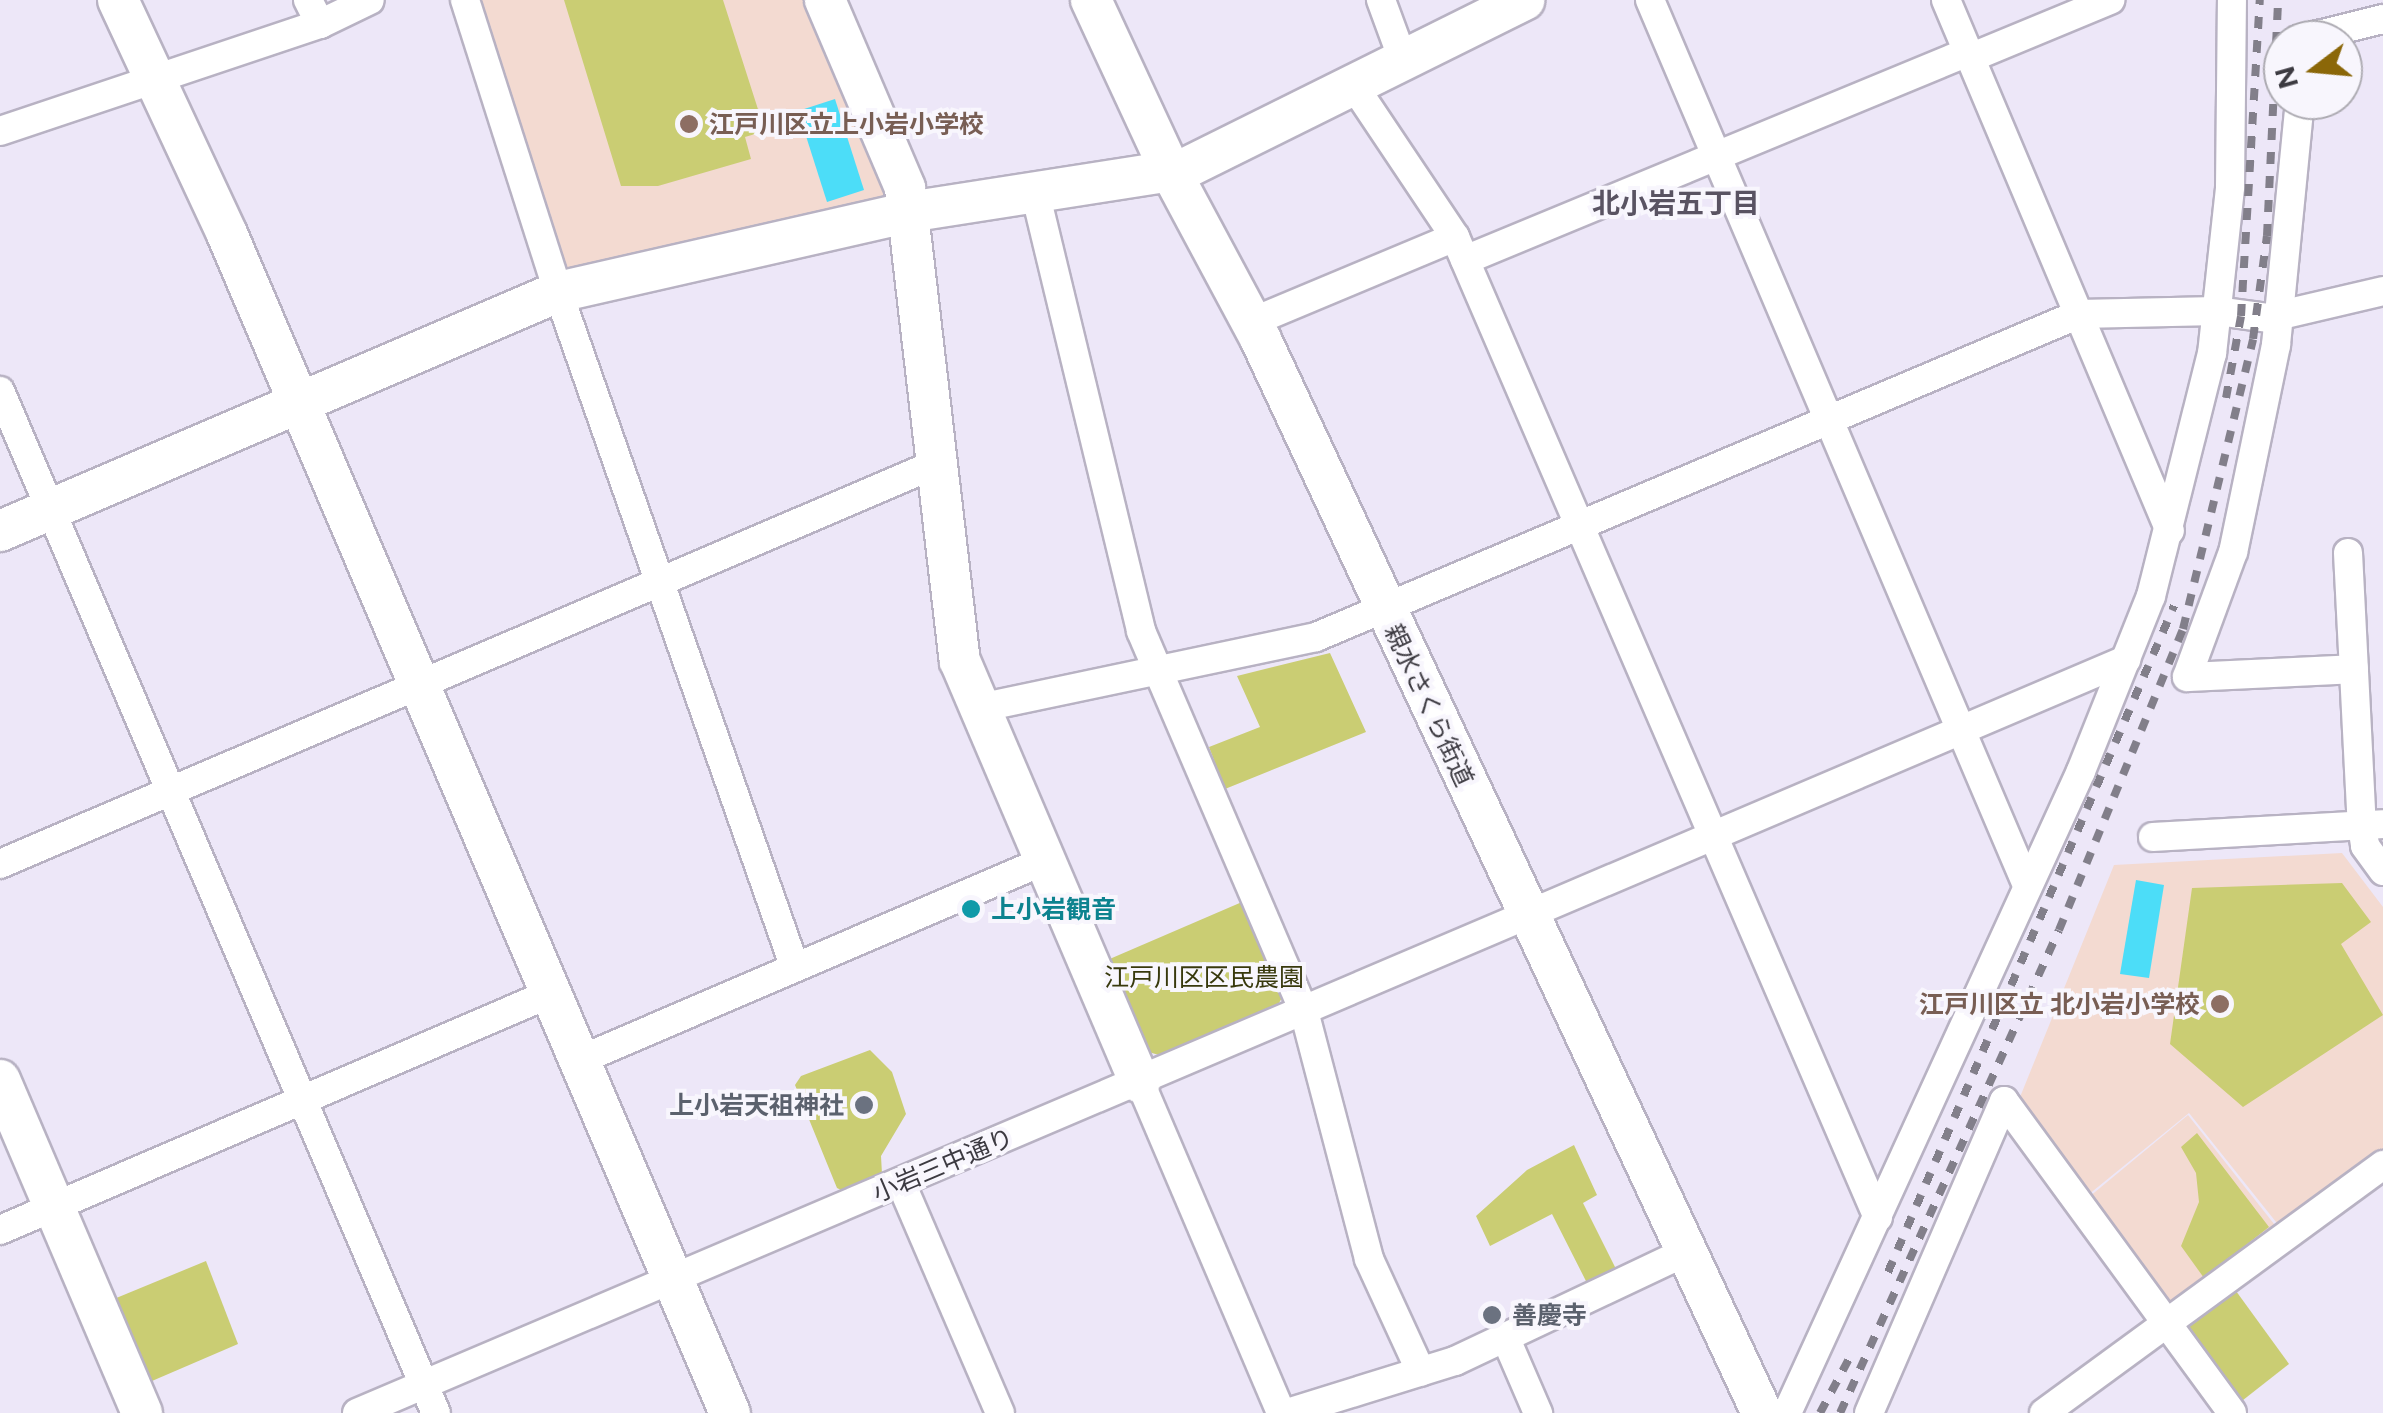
<!DOCTYPE html>
<html>
<head>
<meta charset="utf-8">
<style>
  body { margin:0 }
  #map { position:relative; width:2383px; height:1413px; overflow:hidden; background:#ede7f8; font-family:Figtree,"Noto Sans JP",sans-serif }
  div>[style] { position:absolute }
  .education>* { inset:0; background:#f3dad1 }
  .green>* { inset:0; background:#cacd73 }
  .water>* { inset:0; background:#4cddf8 }
  .roads { filter:drop-shadow(2px 0 #b8b2c3) drop-shadow(-2px 0 #b8b2c3) drop-shadow(0 2px #b8b2c3) drop-shadow(0 -2px #b8b2c3) }
  .street>* { height:28px; margin:-14px; padding:0 14px; transform-origin:14px; border-radius:14px; background:#fff }
  .secondary>* { height:40px; margin:-20px; padding:0 20px; transform-origin:20px; border-radius:20px; background:#fff }
  .rail>* { height:8px; margin-top:-4px; transform-origin:0; background:repeating-linear-gradient(90deg,#827f8a 0 12px,transparent 0 24px) }
  .dots>* { width:28px; height:28px; translate:-50% -50%; box-sizing:border-box; border:5px solid #f8f6fd; border-radius:50% }
  span { translate:-50% -50%; white-space:nowrap; text-align:center; line-height:1.15; -webkit-text-stroke:8px #f8f6fd; paint-order:stroke }
  .education-label { font-size:25px; color:#785e54; font-weight:700 }
  .left { translate:0 -50%; text-align:left }
  .right { translate:-100% -50%; text-align:right }
  .street-label { font-size:25px; color:#3c3a41 }
  .culture-label { font-size:25px; color:#0d838f; font-weight:700 }
  .park-label { font-size:25px; color:#38390d }
  .worship-label { font-size:25px; color:#5b616d; font-weight:700 }
  .neighbourhood-label { font-size:28px; color:#595362; font-weight:700 }
  .north { position:absolute; left:2263px; top:20px; width:100px; height:100px; box-sizing:border-box; background:#f8f6fd; border:2px solid #adabb2; border-radius:50%; rotate:254deg; font-size:28px; font-weight:700; line-height:40px; text-align:center; color:#3c3a41 }
  .north::after { content:''; display:block; margin:auto; width:35px; height:45px; background:#8b6708; clip-path:polygon(50% 0,100% 100%,50% 72%,0 100%) }
</style>
</head>
<body>
<div id="map">
  <div class="education">
    <div style="clip-path:polygon(476px 0,803px 0,890px 192px,884px 205px,564px 270px)"></div>
    <div style="clip-path:polygon(2342px 853px,2383px 907px,2383px 1150px,2280px 1227px,2189px 1113px,2088px 1195px,2018px 1102px,2114px 865px)"></div>
    <div style="clip-path:polygon(2188px 1115px,2278px 1229px,2173px 1310px,2089px 1197px)"></div>
  </div>
  <div class="green">
    <div style="clip-path:polygon(564px 0,723px 0,765px 131px,745px 137px,751px 159px,658px 186px,621px 186px)"></div>
    <div style="clip-path:polygon(1330px 653px,1366px 732px,1225px 789px,1209px 747px,1260px 727px,1237px 676px)"></div>
    <div style="clip-path:polygon(2342px 883px,2371px 922px,2341px 944px,2383px 1015px,2243px 1107px,2170px 1044px,2192px 888px)"></div>
    <div style="clip-path:polygon(1242px 902px,1283px 996px,1279px 1003px,1159px 1055px,1145px 1051px,1105px 961px)"></div>
    <div style="clip-path:polygon(870px 1050px,892px 1072px,906px 1114px,881px 1156px,882px 1174px,845px 1192px,837px 1188px,795px 1085px,801px 1076px)"></div>
    <div style="clip-path:polygon(2197px 1133px,2269px 1227px,2204px 1278px,2181px 1246px,2199px 1202px,2196px 1173px,2181px 1147px)"></div>
    <div style="clip-path:polygon(1574px 1145px,1597px 1195px,1583px 1203px,1618px 1273px,1589px 1287px,1552px 1214px,1490px 1246px,1476px 1216px,1527px 1170px)"></div>
    <div style="clip-path:polygon(206px 1261px,238px 1344px,145px 1384px,109px 1301px)"></div>
    <div style="clip-path:polygon(2236px 1291px,2289px 1364px,2238px 1404px,2184px 1330px)"></div>
  </div>
  <div class="water">
    <div style="clip-path:polygon(835px 99px,864px 190px,827px 202px,798px 111px)"></div>
    <div style="clip-path:polygon(2136px 880px,2164px 885px,2149px 978px,2120px 974px)"></div>
  </div>
  <div class="roads">
    <div class="street">
      <div style="left:308px;top:0;width:27px;rotate:63deg"></div>
      <div style="left:465px;top:0;width:306px;rotate:72.3deg"></div>
      <div style="left:558px;top:292px;width:716px;rotate:70.68deg"></div>
      <div style="left:1381px;top:0;width:61px;rotate:69.8deg"></div>
      <div style="left:1650px;top:0;width:960px;rotate:66.93deg"></div>
      <div style="left:1946px;top:0;width:576px;rotate:67.13deg"></div>
      <div style="left:2298px;top:40px;width:88px;rotate:-13.9deg"></div>
      <div style="left:1970px;top:58px;width:152px;rotate:-22.5deg"></div>
      <div style="left:1352px;top:83px;width:185px;rotate:56.2deg"></div>
      <div style="left:1455px;top:237px;width:1068px;rotate:66.67deg"></div>
      <div style="left:2300px;top:100px;width:246px;rotate:95.6deg"></div>
      <div style="left:2276px;top:345px;width:211px;rotate:101.7deg"></div>
      <div style="left:2233px;top:552px;width:133px;rotate:110.2deg"></div>
      <div style="left:2187px;top:677px;width:167px;rotate:-2.7deg"></div>
      <div style="left:0;top:131px;width:337px;rotate:-18.5deg"></div>
      <div style="left:320px;top:24px;width:55px;rotate:-25.6deg"></div>
      <div style="left:1035px;top:192px;width:452px;rotate:76.4deg"></div>
      <div style="left:1141px;top:631px;width:413px;rotate:66.8deg"></div>
      <div style="left:1304px;top:1011px;width:256px;rotate:75.3deg"></div>
      <div style="left:1369px;top:1259px;width:124px;rotate:65.3deg"></div>
      <div style="left:1465px;top:260px;width:544px;rotate:-22.47deg"></div>
      <div style="left:1252px;top:322px;width:220px;rotate:-22.7deg"></div>
      <div style="left:0;top:391px;width:1111px;rotate:66.9deg"></div>
      <div style="left:2348px;top:553px;width:273px;rotate:87.1deg"></div>
      <div style="left:2362px;top:826px;width:20px;rotate:81deg"></div>
      <div style="left:2365px;top:846px;width:31px;rotate:54deg"></div>
      <div style="left:979px;top:708px;width:344px;rotate:-11.9deg"></div>
      <div style="left:1316px;top:637px;width:829px;rotate:-22.94deg"></div>
      <div style="left:2079px;top:314px;width:138px;rotate:-1.2deg"></div>
      <div style="left:2217px;top:311px;width:51px;rotate:7.8deg"></div>
      <div style="left:2268px;top:318px;width:118px;rotate:-13.2deg"></div>
      <div style="left:2153px;top:837px;width:230px;rotate:-3.2deg"></div>
      <div style="left:0;top:864px;width:1020px;rotate:-23.15deg"></div>
      <div style="left:580px;top:1060px;width:507px;rotate:-23.23deg"></div>
      <div style="left:1140px;top:1082px;width:360px;rotate:66.9deg"></div>
      <div style="left:901px;top:1183px;width:250px;rotate:66.7deg"></div>
      <div style="left:0;top:1230px;width:600px;rotate:-23.27deg"></div>
      <div style="left:1506px;top:1339px;width:81px;rotate:66.6deg"></div>
      <div style="left:357px;top:1413px;width:1923px;rotate:-23.06deg"></div>
      <div style="left:1287px;top:1413px;width:176px;rotate:-17.2deg"></div>
      <div style="left:1455px;top:1361px;width:258px;rotate:-25.3deg"></div>
      <div style="left:1787px;top:1413px;width:706px;rotate:-65.39deg"></div>
      <div style="left:2081px;top:771px;width:188px;rotate:-68.2deg"></div>
      <div style="left:2151px;top:596px;width:250px;rotate:-75.9deg"></div>
      <div style="left:2212px;top:354px;width:168px;rotate:-83.8deg"></div>
      <div style="left:2230px;top:187px;width:187px;rotate:-89.4deg"></div>
      <div style="left:1869px;top:1413px;width:340px;rotate:-66.6deg"></div>
      <div style="left:2004px;top:1101px;width:386px;rotate:53.8deg"></div>
      <div style="left:2044px;top:1413px;width:420px;rotate:-36.2deg"></div>
    </div>
    <div class="secondary">
      <div style="left:118px;top:0;width:258px;rotate:65deg"></div>
      <div style="left:227px;top:234px;width:1282px;rotate:66.9deg"></div>
      <div style="left:825px;top:0;width:204px;rotate:66.9deg"></div>
      <div style="left:905px;top:188px;width:476px;rotate:83.4deg"></div>
      <div style="left:960px;top:661px;width:458px;rotate:66.9deg"></div>
      <div style="left:1091px;top:0;width:190px;rotate:65.1deg"></div>
      <div style="left:1171px;top:172px;width:191px;rotate:61.8deg"></div>
      <div style="left:1261px;top:340px;width:1184px;rotate:64.97deg"></div>
      <div style="left:0;top:531px;width:607px;rotate:-23.19deg"></div>
      <div style="left:558px;top:292px;width:360px;rotate:-12.8deg"></div>
      <div style="left:909px;top:212px;width:278px;rotate:-8.9deg"></div>
      <div style="left:1184px;top:169px;width:380px;rotate:-26.4deg"></div>
      <div style="left:0;top:1080px;width:362px;rotate:66.9deg"></div>
    </div>
  </div>
  <div class="rail">
    <div style="left:2226px;top:398px;width:83px;rotate:-79.6deg"></div>
    <div style="left:2241px;top:316px;width:317px;rotate:-86.6deg"></div>
    <div style="left:1888px;top:1272px;width:725px;rotate:-66.76deg"></div>
    <div style="left:1820px;top:1413px;width:66px;rotate:-61.9deg"></div>
    <div style="left:1840px;top:1413px;width:530px;rotate:-65.61deg"></div>
    <div style="left:2059px;top:930px;width:326px;rotate:-67.6deg"></div>
    <div style="left:2183px;top:629px;width:298px;rotate:-76.4deg"></div>
    <div style="left:2253px;top:339px;width:104px;rotate:-82.3deg"></div>
    <div style="left:2267px;top:236px;width:236px;rotate:-87.3deg"></div>
  </div>
  <div class="dots">
    <div style="left:689px;top:124px;background:#8d6e63"></div>
    <div style="left:971px;top:909px;background:#0f9aa8"></div>
    <div style="left:2220px;top:1004px;background:#8d6e63"></div>
    <div style="left:864px;top:1105px;background:#6b7280"></div>
    <div style="left:1492px;top:1315px;background:#6b7280"></div>
  </div>
  <div class="education-label">
    <span class="left" style="left:709px;top:124px">江戸川区立上小岩小学校</span>
    <span class="right" style="left:2200px;top:1004px">江戸川区立 北小岩小学校</span>
  </div>
  <div class="street-label">
    <span style="left:1429px;top:705px;rotate:65deg">親水さくら街道</span>
    <span style="left:943px;top:1165px;rotate:-23deg">小岩三中通り</span>
  </div>
  <div class="culture-label">
    <span class="left" style="left:991px;top:909px">上小岩観音</span>
  </div>
  <div class="park-label">
    <span style="left:1204px;top:977px">江戸川区区民農園</span>
  </div>
  <div class="worship-label">
    <span class="right" style="left:844px;top:1105px">上小岩天祖神社</span>
    <span class="left" style="left:1512px;top:1315px">善慶寺</span>
  </div>
  <div class="neighbourhood-label">
    <span style="left:1676px;top:203px">北小岩五丁目</span>
  </div>
  <div class="north">N</div>
</div>
</body>
</html>
